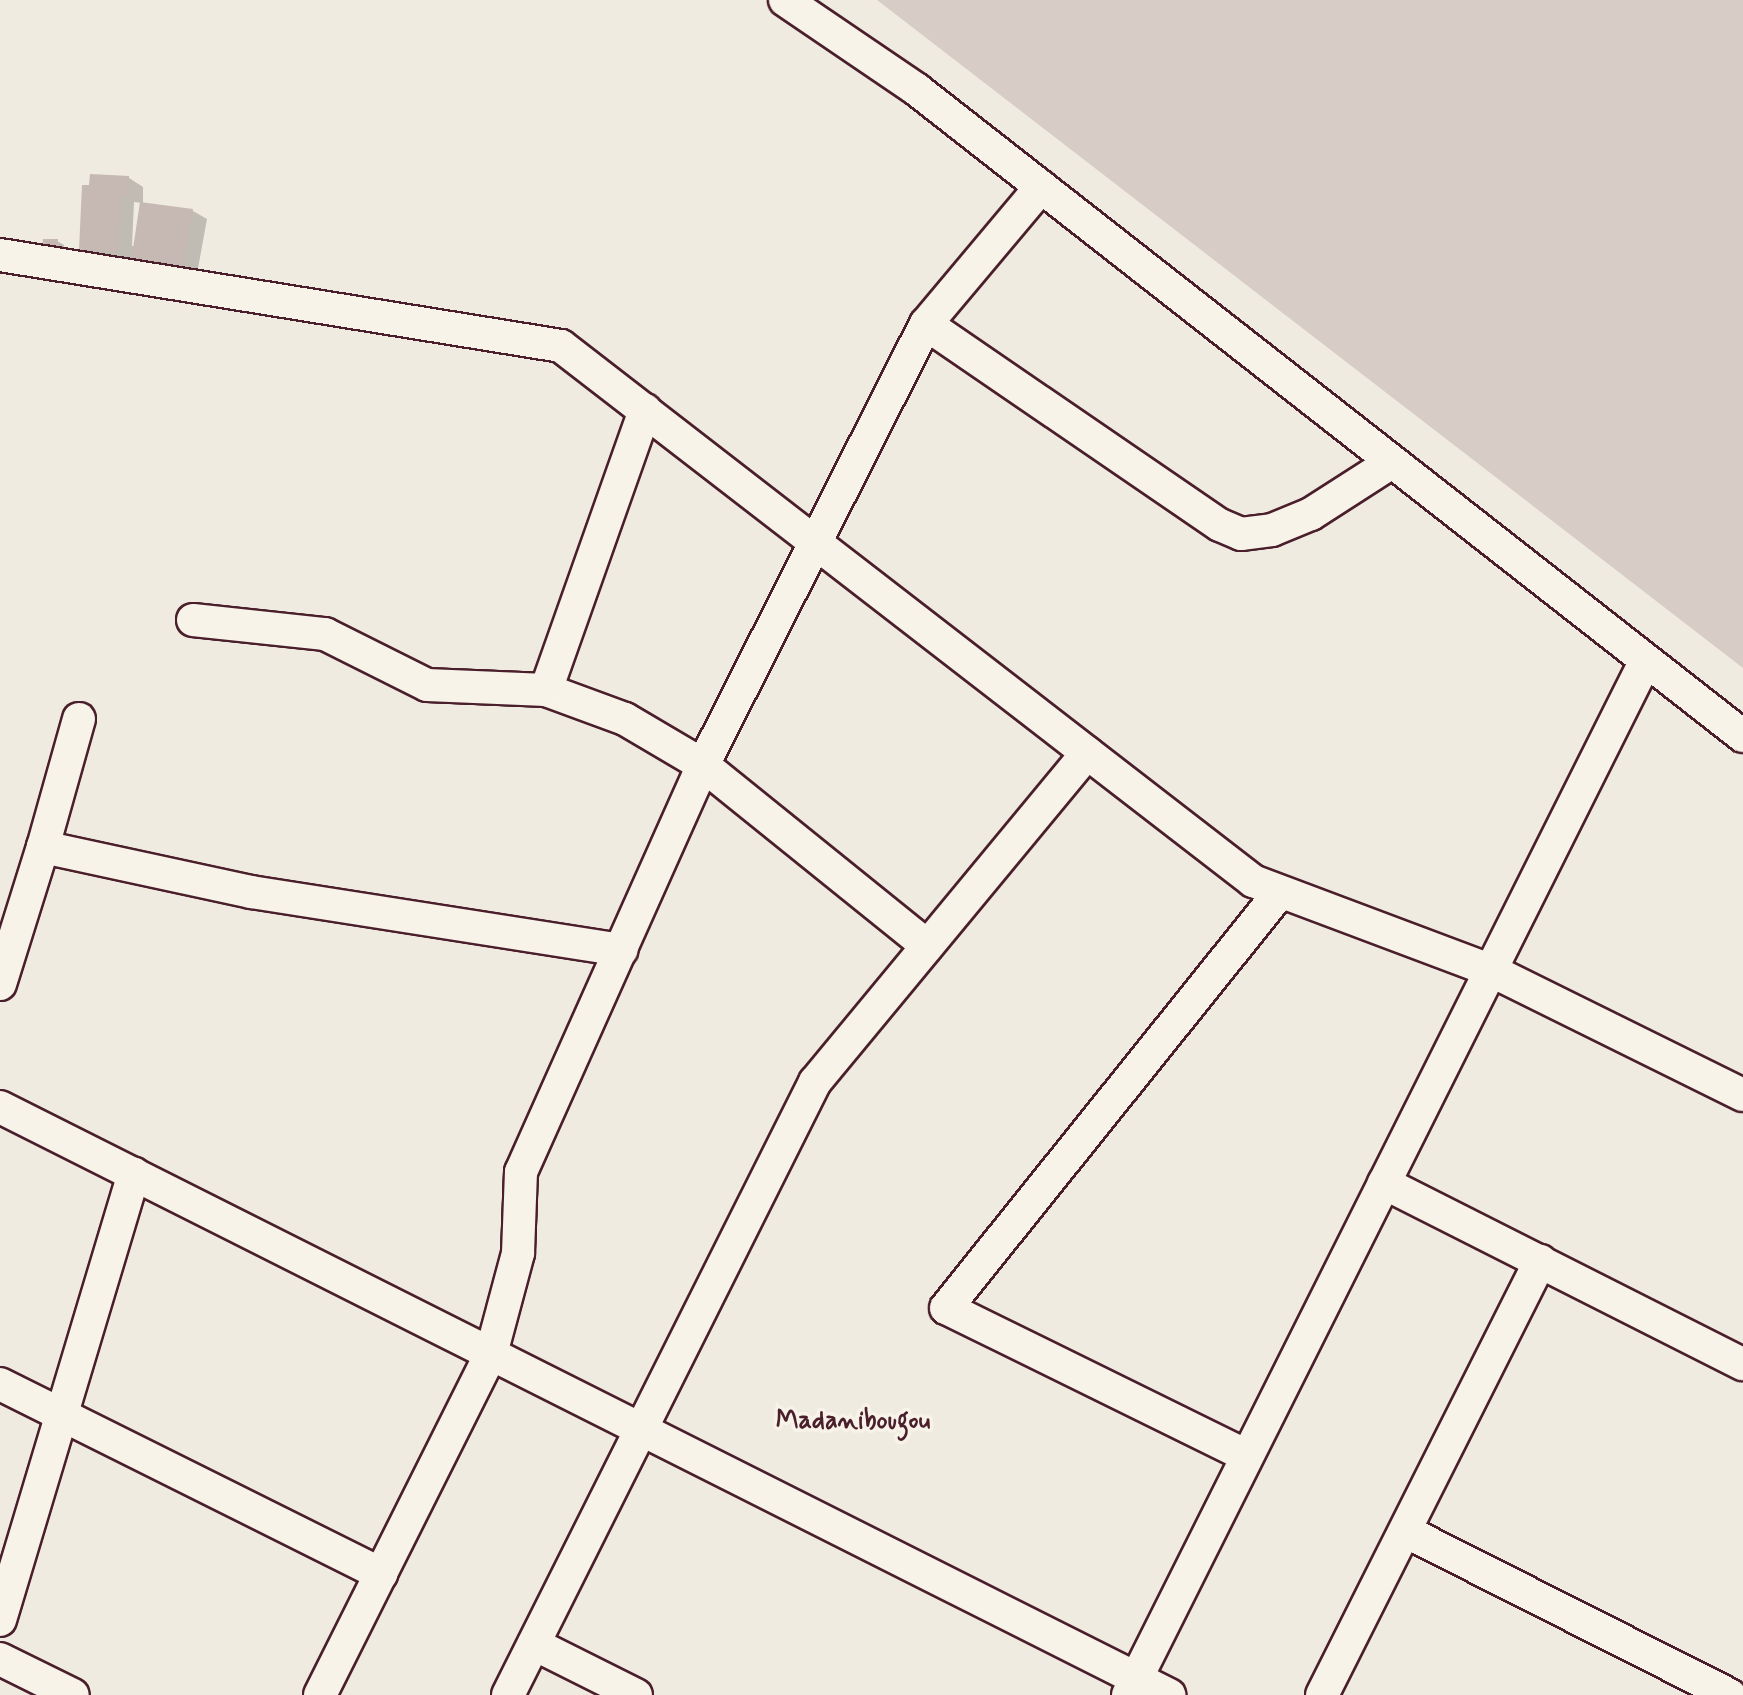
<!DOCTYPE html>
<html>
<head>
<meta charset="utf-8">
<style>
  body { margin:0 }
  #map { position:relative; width:1743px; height:1695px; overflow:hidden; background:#f0ebe0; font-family:Mynerve,sans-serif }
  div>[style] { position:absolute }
  .green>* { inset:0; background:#d8cdc6 }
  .shadow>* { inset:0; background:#0003 }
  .building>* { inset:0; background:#c6b8b3 }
  .roads { filter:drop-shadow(2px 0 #4a1f2b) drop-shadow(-2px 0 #4a1f2b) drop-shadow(0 2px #4a1f2b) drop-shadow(0 -2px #4a1f2b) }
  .street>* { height:32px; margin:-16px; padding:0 16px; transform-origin:16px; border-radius:16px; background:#f7f3e8 }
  span { translate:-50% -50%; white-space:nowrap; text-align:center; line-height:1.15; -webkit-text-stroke:7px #f7f3e8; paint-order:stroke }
  .neighbourhood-label { font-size:26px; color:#4a1f2b; font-weight:700 }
</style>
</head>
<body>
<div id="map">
  <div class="green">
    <div style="clip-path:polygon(877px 0,1743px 0,1743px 668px)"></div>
  </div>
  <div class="shadow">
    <div style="clip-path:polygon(evenodd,129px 178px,143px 187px,143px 204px,193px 211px,207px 219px,197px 274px,133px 260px,96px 258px,81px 249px,129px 178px,134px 202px,142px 203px,135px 246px,132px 246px,134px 202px)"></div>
    <div style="clip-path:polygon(57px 241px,64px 245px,64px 258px,51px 257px)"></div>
  </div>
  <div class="building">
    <div style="clip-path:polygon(90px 174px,129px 176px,129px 196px,120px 195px,118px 252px,79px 250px,82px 185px,89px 185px)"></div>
    <div style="clip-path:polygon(140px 202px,193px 209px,183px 267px,131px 262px)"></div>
    <div style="clip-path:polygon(43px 239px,58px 239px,57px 255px,42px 255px)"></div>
  </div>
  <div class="roads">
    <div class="street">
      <div style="left:785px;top:0;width:158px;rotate:34.2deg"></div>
      <div style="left:916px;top:89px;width:1050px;rotate:38.04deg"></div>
      <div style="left:0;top:255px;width:568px;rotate:9.21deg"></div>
      <div style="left:561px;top:346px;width:875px;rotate:37.71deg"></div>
      <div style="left:1253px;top:881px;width:253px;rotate:20.6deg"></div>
      <div style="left:1490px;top:970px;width:282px;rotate:26.3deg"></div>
      <div style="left:926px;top:324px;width:356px;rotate:34.4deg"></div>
      <div style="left:1220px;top:525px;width:23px;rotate:23deg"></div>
      <div style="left:1241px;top:534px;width:31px;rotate:-7deg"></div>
      <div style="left:1272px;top:530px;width:42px;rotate:-22.3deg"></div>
      <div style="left:1311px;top:514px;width:96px;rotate:-32.7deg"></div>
      <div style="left:193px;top:620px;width:133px;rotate:6.1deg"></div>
      <div style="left:325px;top:634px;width:114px;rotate:26.6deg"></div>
      <div style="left:427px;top:685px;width:119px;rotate:2.4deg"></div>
      <div style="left:546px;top:690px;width:84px;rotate:20.2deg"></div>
      <div style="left:625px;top:719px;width:91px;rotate:30.5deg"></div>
      <div style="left:703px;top:765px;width:288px;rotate:38.9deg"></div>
      <div style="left:546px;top:690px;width:297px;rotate:-70.5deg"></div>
      <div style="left:43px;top:847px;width:133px;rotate:-74.3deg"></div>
      <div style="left:0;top:984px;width:144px;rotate:-72.6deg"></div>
      <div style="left:43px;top:847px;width:213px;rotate:12.2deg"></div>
      <div style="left:251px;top:892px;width:375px;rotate:8.9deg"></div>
      <div style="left:0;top:1107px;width:1309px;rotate:26.7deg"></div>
      <div style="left:1384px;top:1183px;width:402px;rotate:26.8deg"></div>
      <div style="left:0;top:1384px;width:426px;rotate:26.5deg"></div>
      <div style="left:1247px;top:1456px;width:335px;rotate:-153.8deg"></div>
      <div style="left:946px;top:1308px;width:533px;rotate:-51.24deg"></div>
      <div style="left:1405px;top:1531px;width:364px;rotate:26.8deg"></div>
      <div style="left:0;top:1620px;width:466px;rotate:-73.3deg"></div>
      <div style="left:534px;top:1644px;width:114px;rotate:26.6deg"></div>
      <div style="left:0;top:1659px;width:81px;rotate:26.3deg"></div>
      <div style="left:320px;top:1695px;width:381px;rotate:-63.4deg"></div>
      <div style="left:491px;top:1354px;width:105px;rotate:-75deg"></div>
      <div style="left:518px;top:1253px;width:81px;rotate:-87.9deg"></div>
      <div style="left:521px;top:1172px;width:446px;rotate:-65.9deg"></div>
      <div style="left:703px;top:765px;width:494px;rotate:-63.2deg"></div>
      <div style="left:926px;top:324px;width:179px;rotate:-50deg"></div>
      <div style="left:508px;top:1695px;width:686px;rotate:-63.4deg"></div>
      <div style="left:815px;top:1082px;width:427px;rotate:-50.4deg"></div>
      <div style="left:1128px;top:1695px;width:1157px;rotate:-63.41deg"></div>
      <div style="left:1322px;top:1695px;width:486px;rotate:-63.3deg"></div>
    </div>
  </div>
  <div class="neighbourhood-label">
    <span style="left:853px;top:1422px">Madanibougou</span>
  </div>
</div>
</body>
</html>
